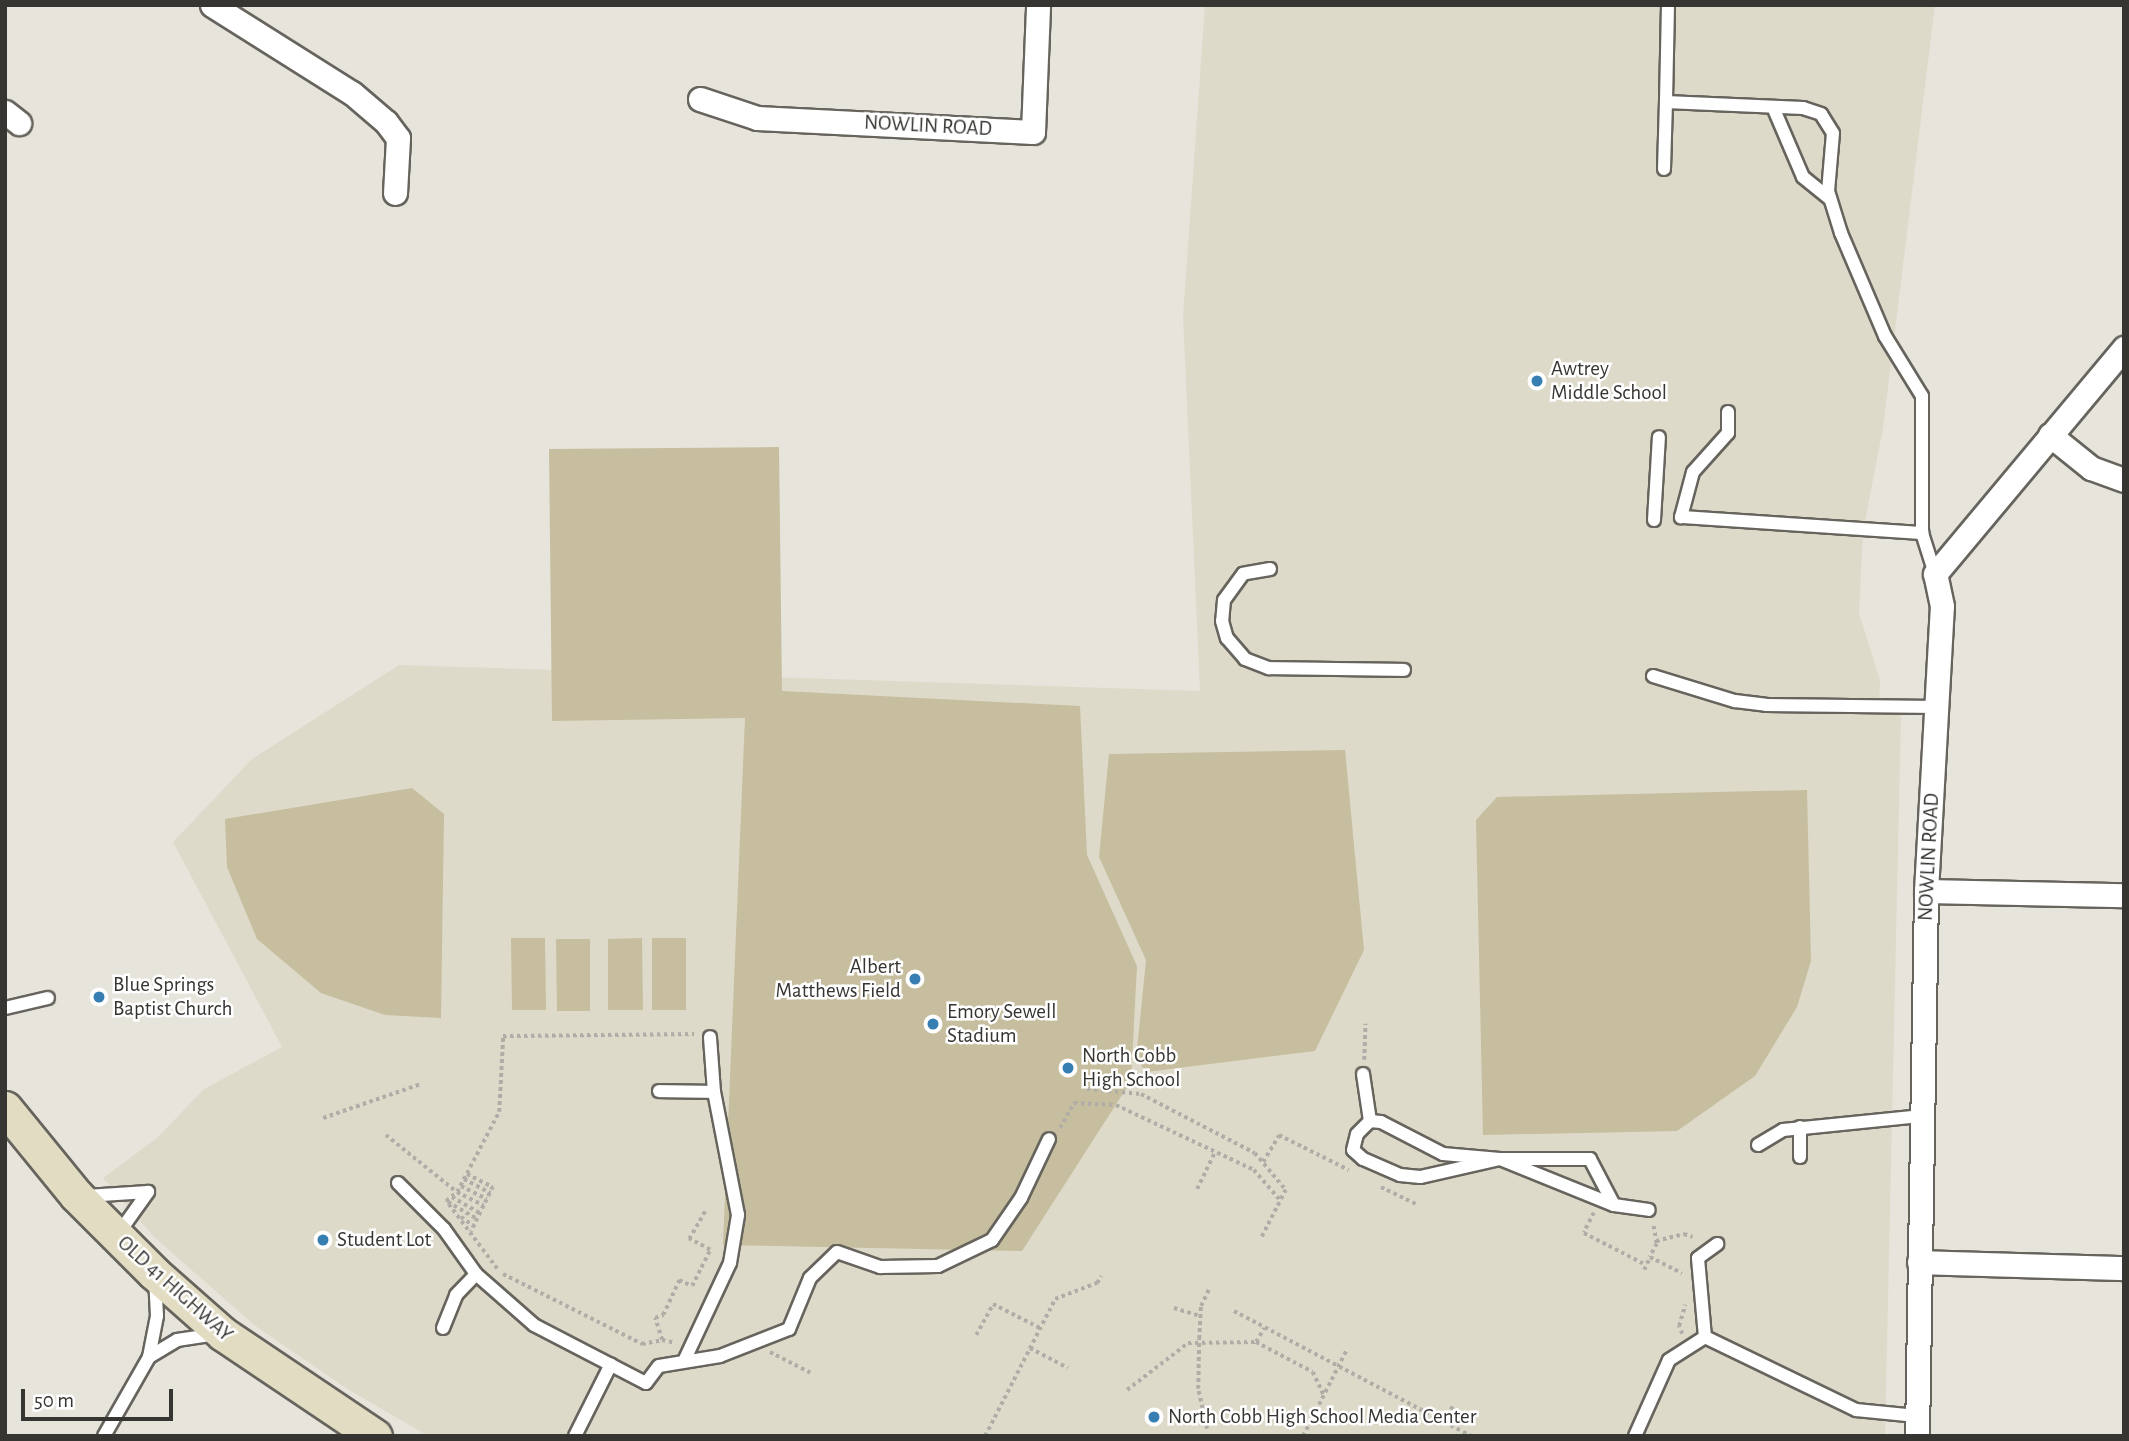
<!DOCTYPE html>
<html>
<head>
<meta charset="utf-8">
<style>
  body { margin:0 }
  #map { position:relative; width:2129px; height:1441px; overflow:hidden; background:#e7e4dc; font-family:"Alegreya Sans",sans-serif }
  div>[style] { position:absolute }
  .built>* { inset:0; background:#dedaca }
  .green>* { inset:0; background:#c6be9e }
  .path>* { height:3.5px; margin-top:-1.75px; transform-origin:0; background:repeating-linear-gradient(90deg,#b0ada7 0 3.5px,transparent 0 7px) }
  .roads { filter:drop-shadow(2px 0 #66645d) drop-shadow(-2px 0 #66645d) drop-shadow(0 2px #66645d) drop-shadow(0 -2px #66645d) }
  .service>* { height:12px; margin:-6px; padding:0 6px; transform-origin:6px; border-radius:6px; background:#fff }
  .minor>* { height:23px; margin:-11.5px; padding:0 11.5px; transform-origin:11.5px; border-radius:11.5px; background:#fff }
  .secondary>* { height:33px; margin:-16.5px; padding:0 16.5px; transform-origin:16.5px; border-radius:16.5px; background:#e2dcc3 }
  .dots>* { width:19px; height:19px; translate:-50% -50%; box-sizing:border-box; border:4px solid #fff; border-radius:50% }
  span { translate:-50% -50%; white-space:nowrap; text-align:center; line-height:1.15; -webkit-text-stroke:5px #fff; paint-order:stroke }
  .street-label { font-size:21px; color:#363532 }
  .poi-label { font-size:21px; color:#363532 }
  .left { translate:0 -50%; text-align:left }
  .right { translate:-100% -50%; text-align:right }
  .frame { position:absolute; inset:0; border:7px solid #363532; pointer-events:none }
  .scale { position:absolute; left:21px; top:1389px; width:152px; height:32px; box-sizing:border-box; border:4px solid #363532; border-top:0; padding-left:9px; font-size:21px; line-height:24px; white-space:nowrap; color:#363532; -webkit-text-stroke:5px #fff; paint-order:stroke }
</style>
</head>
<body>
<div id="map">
  <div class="built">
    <div style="clip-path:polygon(1205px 5px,1935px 5px,1883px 428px,1863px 532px,1859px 613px,1880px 680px,1879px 714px,1901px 715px,1885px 1436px,428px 1436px,346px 1388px,254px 1325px,153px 1236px,103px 1178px,157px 1138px,204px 1089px,282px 1047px,173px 842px,252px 759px,399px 665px,1200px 691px,1183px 316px)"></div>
  </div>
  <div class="green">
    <div style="clip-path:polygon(779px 447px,782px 691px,1080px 706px,1087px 855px,1137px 966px,1131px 1081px,1022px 1251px,723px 1245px,745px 718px,552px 721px,549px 449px)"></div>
    <div style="clip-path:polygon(1345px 750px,1364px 950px,1315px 1051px,1146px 1072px,1136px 1059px,1146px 960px,1099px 857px,1109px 754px)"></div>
    <div style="clip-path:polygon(412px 788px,444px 814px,441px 1018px,385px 1015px,321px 993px,257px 939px,227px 867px,225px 819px)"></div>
    <div style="clip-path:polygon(1807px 790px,1811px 961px,1797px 1007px,1755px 1076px,1677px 1131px,1483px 1135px,1476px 820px,1497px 797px)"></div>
    <div style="clip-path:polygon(511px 938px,545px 938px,546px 1010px,512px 1010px)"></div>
    <div style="clip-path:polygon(642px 938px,643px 1010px,608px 1010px,608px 939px)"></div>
    <div style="clip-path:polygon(652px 938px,686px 938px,686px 1010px,652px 1010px)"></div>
    <div style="clip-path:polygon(556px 939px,590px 939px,590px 1011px,557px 1011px)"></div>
  </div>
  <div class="path">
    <div style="left:1364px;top:1060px;width:36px;rotate:-88deg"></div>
    <div style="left:1087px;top:1089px;width:54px;rotate:5.3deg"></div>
    <div style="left:1141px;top:1094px;width:128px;rotate:27.4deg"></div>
    <div style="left:1255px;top:1153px;width:48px;rotate:50deg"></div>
    <div style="left:1286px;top:1190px;width:53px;rotate:117.1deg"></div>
    <div style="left:323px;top:1118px;width:104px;rotate:-19.1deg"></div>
    <div style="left:1060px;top:1128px;width:29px;rotate:-61deg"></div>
    <div style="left:1074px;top:1103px;width:42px;rotate:2.7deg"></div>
    <div style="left:1116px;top:1105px;width:153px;rotate:25.2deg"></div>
    <div style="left:1254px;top:1170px;width:41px;rotate:48.9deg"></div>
    <div style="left:386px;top:1135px;width:91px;rotate:38.8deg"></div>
    <div style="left:457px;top:1192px;width:30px;rotate:27deg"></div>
    <div style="left:1263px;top:1162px;width:31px;rotate:-59deg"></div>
    <div style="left:1279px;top:1135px;width:78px;rotate:26.6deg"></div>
    <div style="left:467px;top:1174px;width:29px;rotate:27deg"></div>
    <div style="left:493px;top:1187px;width:50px;rotate:116.1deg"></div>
    <div style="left:464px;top:1179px;width:30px;rotate:28deg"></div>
    <div style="left:461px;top:1186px;width:29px;rotate:27deg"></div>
    <div style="left:1381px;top:1187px;width:39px;rotate:26deg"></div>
    <div style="left:1197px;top:1189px;width:41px;rotate:-64.1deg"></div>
    <div style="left:452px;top:1197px;width:32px;rotate:30deg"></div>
    <div style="left:448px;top:1202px;width:34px;rotate:30deg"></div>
    <div style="left:1594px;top:1213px;width:22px;rotate:117deg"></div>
    <div style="left:1584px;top:1233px;width:70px;rotate:27.3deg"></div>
    <div style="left:461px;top:1217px;width:16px;rotate:35deg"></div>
    <div style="left:1654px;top:1226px;width:18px;rotate:81deg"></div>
    <div style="left:1657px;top:1244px;width:15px;rotate:118deg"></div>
    <div style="left:1650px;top:1257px;width:36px;rotate:27deg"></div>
    <div style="left:1656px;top:1241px;width:29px;rotate:-14deg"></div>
    <div style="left:1684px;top:1234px;width:9px;rotate:18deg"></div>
    <div style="left:497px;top:1269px;width:85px;rotate:-126.9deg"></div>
    <div style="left:446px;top:1201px;width:14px;rotate:-39deg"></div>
    <div style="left:457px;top:1192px;width:90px;rotate:-62.3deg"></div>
    <div style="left:499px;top:1112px;width:76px;rotate:-87deg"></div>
    <div style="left:503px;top:1036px;width:191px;rotate:-0.6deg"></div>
    <div style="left:1644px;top:1270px;width:14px;rotate:-65deg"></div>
    <div style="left:503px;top:1274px;width:156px;rotate:26.7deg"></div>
    <div style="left:642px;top:1344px;width:20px;rotate:-11deg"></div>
    <div style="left:662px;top:1340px;width:23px;rotate:-108deg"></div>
    <div style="left:655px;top:1318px;width:9px;rotate:-21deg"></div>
    <div style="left:663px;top:1315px;width:38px;rotate:-65deg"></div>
    <div style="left:679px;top:1280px;width:14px;rotate:25deg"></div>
    <div style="left:692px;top:1286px;width:40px;rotate:-63.4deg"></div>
    <div style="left:710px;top:1250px;width:24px;rotate:-152deg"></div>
    <div style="left:689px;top:1239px;width:34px;rotate:-60deg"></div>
    <div style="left:1174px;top:1308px;width:28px;rotate:17deg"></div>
    <div style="left:1234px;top:1311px;width:268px;rotate:27.8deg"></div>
    <div style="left:1682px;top:1334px;width:9px;rotate:-111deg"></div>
    <div style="left:1679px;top:1326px;width:22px;rotate:-74deg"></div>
    <div style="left:976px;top:1335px;width:35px;rotate:-61deg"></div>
    <div style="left:993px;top:1304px;width:53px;rotate:27.1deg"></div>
    <div style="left:662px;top:1340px;width:14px;rotate:12deg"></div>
    <div style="left:1256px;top:1342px;width:64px;rotate:27.8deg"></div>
    <div style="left:1313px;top:1372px;width:26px;rotate:65deg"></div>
    <div style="left:1030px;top:1348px;width:43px;rotate:27.8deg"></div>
    <div style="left:770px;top:1352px;width:46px;rotate:27.1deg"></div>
    <div style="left:1127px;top:1390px;width:77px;rotate:-37.6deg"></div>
    <div style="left:1188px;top:1343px;width:68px;rotate:-0.8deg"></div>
    <div style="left:1256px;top:1342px;width:16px;rotate:-60deg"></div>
    <div style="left:1444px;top:1422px;width:19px;rotate:-62deg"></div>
    <div style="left:1207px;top:1429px;width:41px;rotate:-102.7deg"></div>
    <div style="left:1198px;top:1389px;width:50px;rotate:-88.9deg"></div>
    <div style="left:1199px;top:1339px;width:33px;rotate:-87deg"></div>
    <div style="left:1201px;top:1306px;width:21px;rotate:-65deg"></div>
    <div style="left:985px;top:1436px;width:154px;rotate:-62.9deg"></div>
    <div style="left:1055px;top:1299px;width:45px;rotate:-20.9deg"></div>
    <div style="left:1097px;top:1283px;width:8px;rotate:-60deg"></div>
    <div style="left:1303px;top:1436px;width:97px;rotate:-63.2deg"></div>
  </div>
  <div class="roads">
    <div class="service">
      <div style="left:1668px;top:5px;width:97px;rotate:91.2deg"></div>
      <div style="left:1666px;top:102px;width:137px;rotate:2.5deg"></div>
      <div style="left:1803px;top:108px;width:19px;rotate:18deg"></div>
      <div style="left:1821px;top:114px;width:22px;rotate:58deg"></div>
      <div style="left:1833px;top:133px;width:58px;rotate:94.9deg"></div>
      <div style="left:1828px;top:191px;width:44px;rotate:72.8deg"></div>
      <div style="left:1841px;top:233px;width:112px;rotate:66.9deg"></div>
      <div style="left:1885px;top:336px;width:70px;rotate:58.3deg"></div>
      <div style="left:1922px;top:396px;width:137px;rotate:90deg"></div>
      <div style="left:1922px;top:533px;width:43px;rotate:72.4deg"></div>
      <div style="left:1773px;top:107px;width:76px;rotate:66.8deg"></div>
      <div style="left:1803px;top:177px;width:35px;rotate:39deg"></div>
      <div style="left:1664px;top:169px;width:67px;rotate:-88.3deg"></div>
      <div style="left:1728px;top:412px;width:21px;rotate:90deg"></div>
      <div style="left:1728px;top:433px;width:52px;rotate:131.9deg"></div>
      <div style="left:1693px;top:472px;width:47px;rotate:104.9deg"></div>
      <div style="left:1681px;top:517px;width:242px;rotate:3.8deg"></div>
      <div style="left:1654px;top:520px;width:83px;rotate:-86.6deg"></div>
      <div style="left:1270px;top:569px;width:27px;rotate:170deg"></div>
      <div style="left:1243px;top:574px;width:32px;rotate:126deg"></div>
      <div style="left:1224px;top:600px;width:21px;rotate:95deg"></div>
      <div style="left:1222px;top:621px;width:18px;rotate:74deg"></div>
      <div style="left:1227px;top:638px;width:28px;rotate:49deg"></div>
      <div style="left:1245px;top:659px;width:26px;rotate:21deg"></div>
      <div style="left:1269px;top:668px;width:135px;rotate:0.8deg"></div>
      <div style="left:1653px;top:676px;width:86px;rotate:17deg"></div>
      <div style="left:1735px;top:701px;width:31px;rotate:7deg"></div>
      <div style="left:1766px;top:705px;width:171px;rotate:0.7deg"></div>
      <div style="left:5px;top:1008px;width:44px;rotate:-13.1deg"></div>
      <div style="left:1363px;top:1074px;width:48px;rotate:81.5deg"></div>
      <div style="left:659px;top:1091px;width:55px;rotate:1deg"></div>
      <div style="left:1800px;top:1127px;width:30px;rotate:90deg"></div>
      <div style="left:1758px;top:1145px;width:29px;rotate:-31deg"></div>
      <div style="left:1783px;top:1130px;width:140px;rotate:-5.8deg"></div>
      <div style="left:398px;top:1183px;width:65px;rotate:45deg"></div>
      <div style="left:444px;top:1229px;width:55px;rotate:54.6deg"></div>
      <div style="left:476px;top:1274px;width:77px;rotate:41.3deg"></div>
      <div style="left:534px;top:1325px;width:126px;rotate:27.4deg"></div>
      <div style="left:646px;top:1383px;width:21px;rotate:-53deg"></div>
      <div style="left:659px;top:1366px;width:62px;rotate:-9.3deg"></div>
      <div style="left:720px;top:1356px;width:74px;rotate:-21.4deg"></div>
      <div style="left:789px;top:1329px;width:55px;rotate:-67.6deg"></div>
      <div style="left:810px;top:1278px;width:37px;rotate:-44deg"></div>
      <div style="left:837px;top:1252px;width:46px;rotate:19.2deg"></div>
      <div style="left:880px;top:1267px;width:58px;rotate:-1deg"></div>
      <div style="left:938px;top:1266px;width:60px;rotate:-25.7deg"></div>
      <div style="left:992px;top:1240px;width:51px;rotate:-55.4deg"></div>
      <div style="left:1021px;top:1198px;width:65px;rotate:-64.6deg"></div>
      <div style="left:86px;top:1196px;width:62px;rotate:-3.7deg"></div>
      <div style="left:1614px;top:1205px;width:52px;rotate:-117.6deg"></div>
      <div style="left:1590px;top:1159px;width:90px;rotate:180deg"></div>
      <div style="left:1500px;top:1159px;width:82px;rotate:167.3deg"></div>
      <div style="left:1420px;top:1177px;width:20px;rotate:-174deg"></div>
      <div style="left:1400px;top:1175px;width:40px;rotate:-156.6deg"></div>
      <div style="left:1363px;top:1159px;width:13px;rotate:-138deg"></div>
      <div style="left:1353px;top:1150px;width:16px;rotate:-76deg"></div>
      <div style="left:1357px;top:1134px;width:18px;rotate:-45deg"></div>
      <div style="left:1370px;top:1121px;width:11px;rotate:5deg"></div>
      <div style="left:1381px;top:1122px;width:70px;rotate:27.3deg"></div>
      <div style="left:1443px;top:1154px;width:57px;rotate:5deg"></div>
      <div style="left:1500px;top:1159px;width:123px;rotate:22deg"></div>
      <div style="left:1614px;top:1205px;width:35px;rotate:8deg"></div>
      <div style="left:118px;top:1234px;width:52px;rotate:-54.5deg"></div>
      <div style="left:443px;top:1328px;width:35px;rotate:-68deg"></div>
      <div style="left:456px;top:1295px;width:29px;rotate:-46deg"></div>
      <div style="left:1705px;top:1337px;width:168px;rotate:25.8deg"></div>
      <div style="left:1856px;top:1410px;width:61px;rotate:5.6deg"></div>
      <div style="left:1705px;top:1337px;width:79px;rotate:-95.1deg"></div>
      <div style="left:1698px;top:1258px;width:24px;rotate:-36deg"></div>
      <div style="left:149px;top:1357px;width:33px;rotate:-31deg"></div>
      <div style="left:177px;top:1340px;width:40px;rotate:-8.5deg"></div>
      <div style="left:685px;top:1359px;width:106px;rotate:-64.9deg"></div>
      <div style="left:730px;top:1263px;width:49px;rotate:-80.5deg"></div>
      <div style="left:738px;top:1215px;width:125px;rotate:-101deg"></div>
      <div style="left:714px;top:1092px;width:55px;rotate:-94.2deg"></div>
      <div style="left:104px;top:1436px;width:91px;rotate:-60.3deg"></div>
      <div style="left:149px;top:1357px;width:42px;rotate:-79deg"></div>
      <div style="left:157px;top:1316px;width:35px;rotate:-93deg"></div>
      <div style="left:575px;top:1436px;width:80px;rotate:-63.4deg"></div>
      <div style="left:1635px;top:1436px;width:83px;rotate:-65.9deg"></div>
      <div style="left:1669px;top:1360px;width:43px;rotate:-32.6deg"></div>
    </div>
    <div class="minor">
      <div style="left:212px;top:5px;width:165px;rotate:32.2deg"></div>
      <div style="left:352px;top:93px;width:45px;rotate:40.5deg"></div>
      <div style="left:386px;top:122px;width:20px;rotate:53deg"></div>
      <div style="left:398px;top:138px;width:55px;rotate:93.1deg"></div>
      <div style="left:700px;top:99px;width:60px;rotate:18.4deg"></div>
      <div style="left:757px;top:118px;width:276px;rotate:2.9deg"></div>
      <div style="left:1033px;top:132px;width:127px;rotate:-87.7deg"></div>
      <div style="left:5px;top:112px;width:18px;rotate:38deg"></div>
      <div style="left:2050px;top:435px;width:53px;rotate:38.8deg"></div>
      <div style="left:2091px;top:468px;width:35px;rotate:20deg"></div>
      <div style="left:1926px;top:891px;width:198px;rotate:1.2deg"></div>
      <div style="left:1919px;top:1262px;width:205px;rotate:1.7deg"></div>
      <div style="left:1917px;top:1436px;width:545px;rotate:-89.05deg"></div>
      <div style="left:1926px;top:891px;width:285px;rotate:-86.8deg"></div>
      <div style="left:1942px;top:606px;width:33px;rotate:-102deg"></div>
      <div style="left:1935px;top:574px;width:295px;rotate:-50.1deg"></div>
    </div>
    <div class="secondary">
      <div style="left:5px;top:1108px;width:112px;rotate:50.8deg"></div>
      <div style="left:76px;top:1195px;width:110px;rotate:45deg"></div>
      <div style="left:154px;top:1273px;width:92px;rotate:41.5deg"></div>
      <div style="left:223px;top:1334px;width:183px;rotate:33.9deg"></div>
    </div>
  </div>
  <div class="dots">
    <div style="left:1537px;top:381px;background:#377eb3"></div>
    <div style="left:915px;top:979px;background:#377eb3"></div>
    <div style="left:99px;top:997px;background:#377eb3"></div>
    <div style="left:933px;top:1024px;background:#377eb3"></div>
    <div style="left:1068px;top:1068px;background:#377eb3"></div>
    <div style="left:323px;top:1240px;background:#377eb3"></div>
    <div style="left:1154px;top:1417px;background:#377eb3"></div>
  </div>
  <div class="street-label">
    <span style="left:928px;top:126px;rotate:3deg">NOWLIN ROAD</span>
    <span style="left:1929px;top:857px;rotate:-87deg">NOWLIN ROAD</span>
    <span style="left:175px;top:1289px;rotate:42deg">OLD 41 HIGHWAY</span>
  </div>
  <div class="poi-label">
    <span class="left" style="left:1551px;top:381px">Awtrey<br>Middle School</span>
    <span class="right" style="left:901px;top:979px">Albert<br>Matthews Field</span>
    <span class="left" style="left:113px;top:997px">Blue Springs<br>Baptist Church</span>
    <span class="left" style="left:947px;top:1024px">Emory Sewell<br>Stadium</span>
    <span class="left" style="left:1082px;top:1068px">North Cobb<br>High School</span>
    <span class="left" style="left:337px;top:1240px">Student Lot</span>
    <span class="left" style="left:1168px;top:1417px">North Cobb High School Media Center</span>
  </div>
  <div class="frame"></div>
  <div class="scale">50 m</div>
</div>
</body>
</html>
